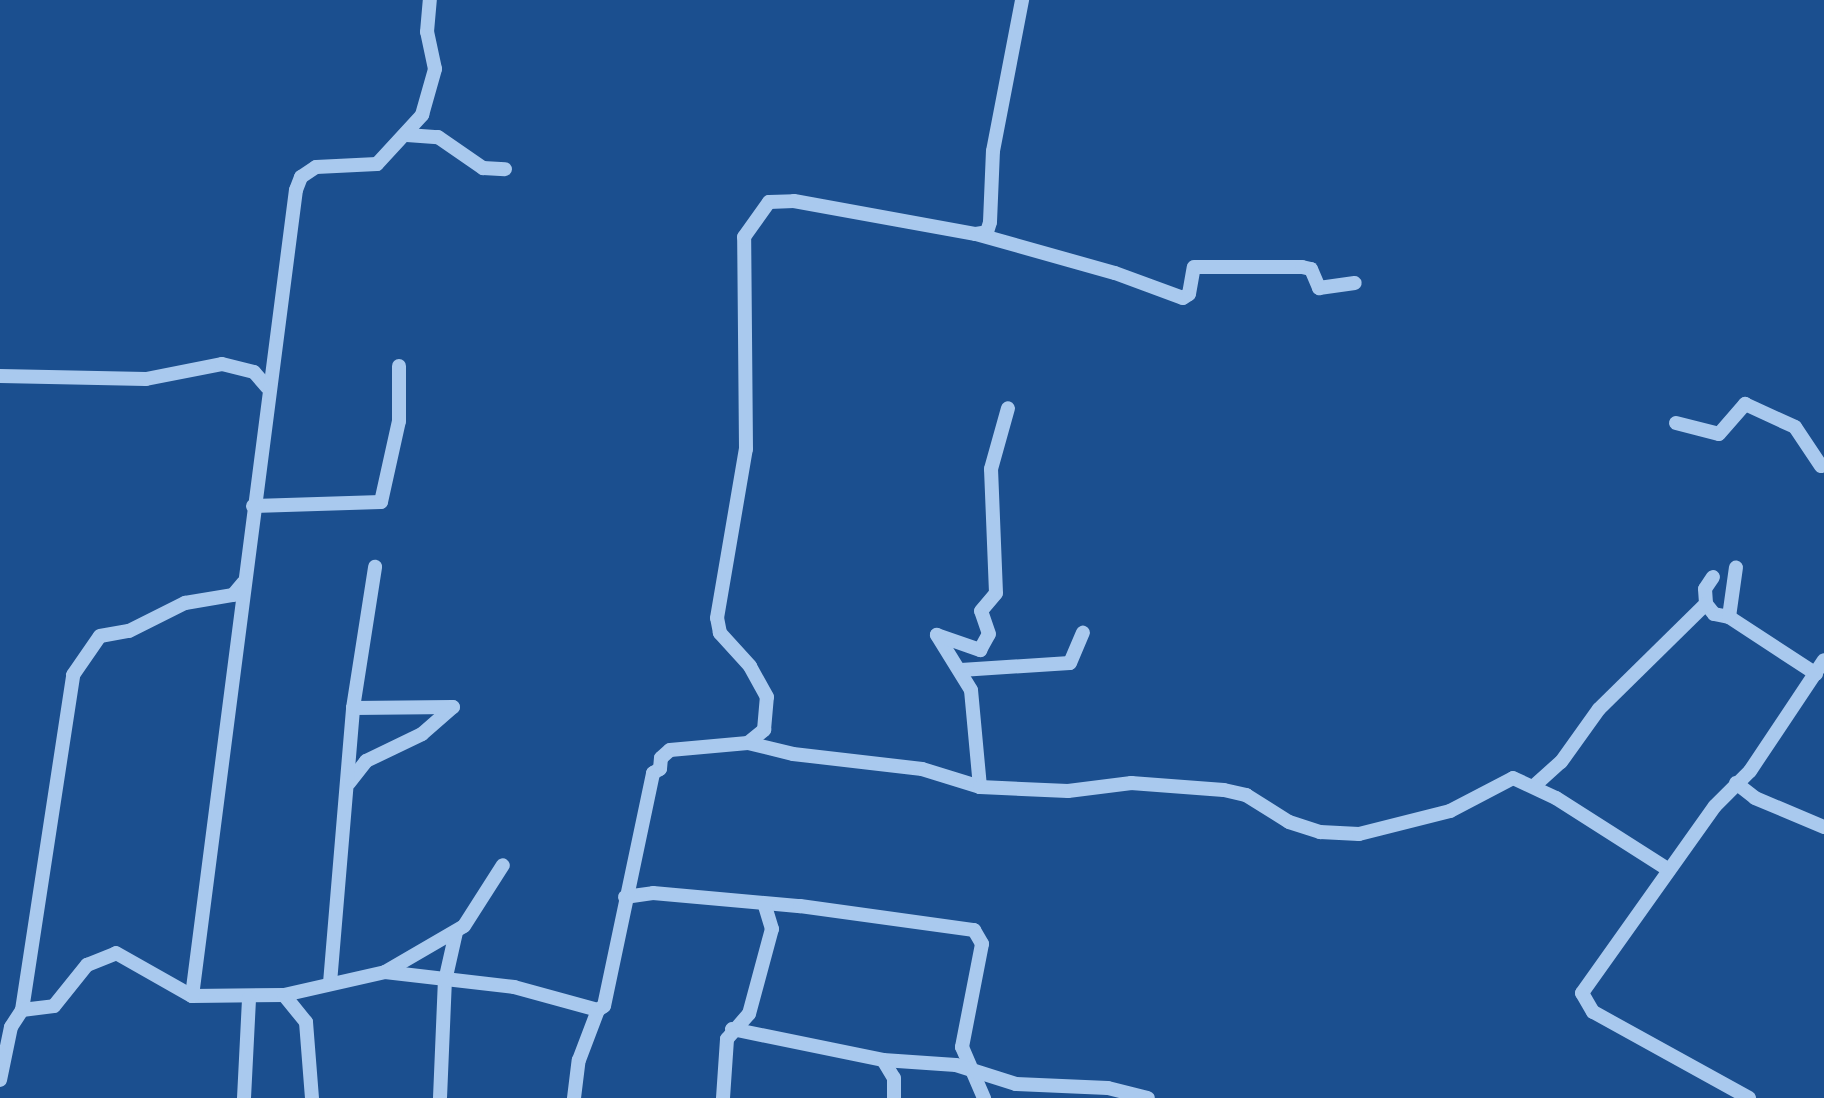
<!DOCTYPE html>
<html>
<head>
<meta charset="utf-8">
<style>
  body { margin:0 }
  #map { position:relative; width:1824px; height:1098px; overflow:hidden; background:#1b4f8f; font-family:"Archivo Narrow",sans-serif }
  div>[style] { position:absolute }
  .minor>* { height:14px; margin:-7px; padding:0 7px; transform-origin:7px; border-radius:7px; background:#a9c9ee }
  span { translate:-50% -50%; white-space:nowrap; text-align:center; line-height:1.15; -webkit-text-stroke:8px #1b4f8f; paint-order:stroke }
</style>
</head>
<body>
<div id="map">
  <div class="minor">
    <div style="left:407px;top:135px;width:31px;rotate:4deg"></div>
    <div style="left:438px;top:137px;width:55px;rotate:34.6deg"></div>
    <div style="left:483px;top:168px;width:22px;rotate:3deg"></div>
    <div style="left:976px;top:234px;width:11px;rotate:-10deg"></div>
    <div style="left:987px;top:232px;width:10px;rotate:-73deg"></div>
    <div style="left:990px;top:222px;width:71px;rotate:-87.6deg"></div>
    <div style="left:993px;top:151px;width:154px;rotate:-79.1deg"></div>
    <div style="left:0;top:376px;width:146px;rotate:1.2deg"></div>
    <div style="left:146px;top:379px;width:77px;rotate:-11.2deg"></div>
    <div style="left:222px;top:364px;width:33px;rotate:14deg"></div>
    <div style="left:254px;top:372px;width:20px;rotate:49deg"></div>
    <div style="left:1676px;top:423px;width:44px;rotate:14.3deg"></div>
    <div style="left:1719px;top:434px;width:40px;rotate:-49deg"></div>
    <div style="left:1745px;top:404px;width:55px;rotate:24.7deg"></div>
    <div style="left:1795px;top:427px;width:47px;rotate:56.3deg"></div>
    <div style="left:253px;top:506px;width:128px;rotate:-1.8deg"></div>
    <div style="left:381px;top:502px;width:83px;rotate:-77.5deg"></div>
    <div style="left:399px;top:421px;width:55px;rotate:-90deg"></div>
    <div style="left:1713px;top:577px;width:14px;rotate:124deg"></div>
    <div style="left:1705px;top:589px;width:15px;rotate:86deg"></div>
    <div style="left:1706px;top:604px;width:13px;rotate:51deg"></div>
    <div style="left:1714px;top:614px;width:15px;rotate:11deg"></div>
    <div style="left:1729px;top:617px;width:104px;rotate:33.2deg"></div>
    <div style="left:1729px;top:617px;width:50px;rotate:-82deg"></div>
    <div style="left:961px;top:670px;width:109px;rotate:-3.7deg"></div>
    <div style="left:1070px;top:663px;width:33px;rotate:-67deg"></div>
    <div style="left:748px;top:743px;width:21px;rotate:-39deg"></div>
    <div style="left:764px;top:730px;width:33px;rotate:-85deg"></div>
    <div style="left:767px;top:697px;width:35px;rotate:-119deg"></div>
    <div style="left:750px;top:666px;width:45px;rotate:-132.3deg"></div>
    <div style="left:720px;top:633px;width:15px;rotate:-101deg"></div>
    <div style="left:717px;top:618px;width:171px;rotate:-80.3deg"></div>
    <div style="left:746px;top:449px;width:212px;rotate:-90.5deg"></div>
    <div style="left:744px;top:237px;width:43px;rotate:-54.5deg"></div>
    <div style="left:769px;top:202px;width:25px;rotate:-2deg"></div>
    <div style="left:794px;top:201px;width:185px;rotate:10.3deg"></div>
    <div style="left:976px;top:234px;width:144px;rotate:15.7deg"></div>
    <div style="left:1115px;top:273px;width:72px;rotate:20.2deg"></div>
    <div style="left:1183px;top:298px;width:7px;rotate:-34deg"></div>
    <div style="left:1189px;top:294px;width:27px;rotate:-80deg"></div>
    <div style="left:1194px;top:267px;width:108px"></div>
    <div style="left:1302px;top:267px;width:9px;rotate:13deg"></div>
    <div style="left:1311px;top:269px;width:21px;rotate:67deg"></div>
    <div style="left:1319px;top:288px;width:36px;rotate:-8deg"></div>
    <div style="left:349px;top:783px;width:28px;rotate:-52deg"></div>
    <div style="left:366px;top:761px;width:62px;rotate:-25.7deg"></div>
    <div style="left:422px;top:734px;width:41px;rotate:-41.1deg"></div>
    <div style="left:453px;top:707px;width:100px;rotate:179.4deg"></div>
    <div style="left:1736px;top:783px;width:24px;rotate:38deg"></div>
    <div style="left:1755px;top:798px;width:75px;rotate:22.8deg"></div>
    <div style="left:1534px;top:786px;width:36px;rotate:-42deg"></div>
    <div style="left:1561px;top:762px;width:65px;rotate:-54.4deg"></div>
    <div style="left:1599px;top:709px;width:150px;rotate:-44.5deg"></div>
    <div style="left:980px;top:787px;width:97px;rotate:-95.3deg"></div>
    <div style="left:971px;top:690px;width:65px;rotate:-121.7deg"></div>
    <div style="left:937px;top:635px;width:46px;rotate:19.2deg"></div>
    <div style="left:980px;top:650px;width:18px;rotate:-61deg"></div>
    <div style="left:989px;top:634px;width:24px;rotate:-109deg"></div>
    <div style="left:981px;top:611px;width:23px;rotate:-50deg"></div>
    <div style="left:996px;top:593px;width:124px;rotate:-92.3deg"></div>
    <div style="left:991px;top:469px;width:63px;rotate:-74.4deg"></div>
    <div style="left:625px;top:897px;width:28px;rotate:-8deg"></div>
    <div style="left:653px;top:893px;width:148px;rotate:5.1deg"></div>
    <div style="left:800px;top:906px;width:176px;rotate:7.9deg"></div>
    <div style="left:974px;top:930px;width:16px;rotate:60deg"></div>
    <div style="left:982px;top:944px;width:105px;rotate:101deg"></div>
    <div style="left:962px;top:1047px;width:56px;rotate:66.7deg"></div>
    <div style="left:385px;top:972px;width:91px;rotate:-30.2deg"></div>
    <div style="left:464px;top:926px;width:72px;rotate:-57.4deg"></div>
    <div style="left:330px;top:983px;width:276px;rotate:-85.2deg"></div>
    <div style="left:353px;top:708px;width:143px;rotate:-81.1deg"></div>
    <div style="left:284px;top:995px;width:35px;rotate:51deg"></div>
    <div style="left:306px;top:1022px;width:76px;rotate:85.5deg"></div>
    <div style="left:192px;top:996px;width:92px;rotate:-0.6deg"></div>
    <div style="left:284px;top:995px;width:104px;rotate:-12.8deg"></div>
    <div style="left:385px;top:972px;width:130px;rotate:6.6deg"></div>
    <div style="left:514px;top:987px;width:87px;rotate:15.3deg"></div>
    <div style="left:598px;top:1010px;width:7px;rotate:-34deg"></div>
    <div style="left:604px;top:1006px;width:238px;rotate:-78.1deg"></div>
    <div style="left:653px;top:773px;width:8px;rotate:-30deg"></div>
    <div style="left:660px;top:769px;width:11px;rotate:-85deg"></div>
    <div style="left:661px;top:758px;width:12px;rotate:-42deg"></div>
    <div style="left:670px;top:750px;width:78px;rotate:-5.1deg"></div>
    <div style="left:748px;top:743px;width:46px;rotate:13.7deg"></div>
    <div style="left:793px;top:754px;width:130px;rotate:6.6deg"></div>
    <div style="left:922px;top:769px;width:61px;rotate:17.2deg"></div>
    <div style="left:980px;top:787px;width:88px;rotate:2.6deg"></div>
    <div style="left:1068px;top:791px;width:64px;rotate:-7.2deg"></div>
    <div style="left:1131px;top:783px;width:93px;rotate:4.3deg"></div>
    <div style="left:1224px;top:790px;width:23px;rotate:13deg"></div>
    <div style="left:1246px;top:795px;width:51px;rotate:32.1deg"></div>
    <div style="left:1289px;top:822px;width:33px;rotate:18deg"></div>
    <div style="left:1320px;top:832px;width:39px;rotate:3deg"></div>
    <div style="left:1359px;top:834px;width:94px;rotate:-14.2deg"></div>
    <div style="left:1450px;top:811px;width:71px;rotate:-27.6deg"></div>
    <div style="left:1513px;top:778px;width:47px;rotate:24.9deg"></div>
    <div style="left:1556px;top:798px;width:134px;rotate:32.5deg"></div>
    <div style="left:22px;top:1010px;width:339px;rotate:-81.3deg"></div>
    <div style="left:73px;top:675px;width:47px;rotate:-55.3deg"></div>
    <div style="left:100px;top:636px;width:29px;rotate:-10deg"></div>
    <div style="left:129px;top:631px;width:63px;rotate:-26.6deg"></div>
    <div style="left:185px;top:603px;width:49px;rotate:-9.5deg"></div>
    <div style="left:233px;top:595px;width:16px;rotate:-50deg"></div>
    <div style="left:732px;top:1029px;width:154px;rotate:11.6deg"></div>
    <div style="left:883px;top:1060px;width:73px;rotate:3.9deg"></div>
    <div style="left:956px;top:1065px;width:63px;rotate:17.6deg"></div>
    <div style="left:1016px;top:1084px;width:92px;rotate:2.5deg"></div>
    <div style="left:1108px;top:1088px;width:41px;rotate:14deg"></div>
    <div style="left:883px;top:1060px;width:21px;rotate:59deg"></div>
    <div style="left:894px;top:1078px;width:20px;rotate:90deg"></div>
    <div style="left:0;top:1080px;width:54px;rotate:-78.3deg"></div>
    <div style="left:11px;top:1027px;width:20px;rotate:-57deg"></div>
    <div style="left:22px;top:1010px;width:32px;rotate:-7deg"></div>
    <div style="left:54px;top:1006px;width:53px;rotate:-51.2deg"></div>
    <div style="left:87px;top:965px;width:31px;rotate:-22deg"></div>
    <div style="left:116px;top:953px;width:87px;rotate:29.5deg"></div>
    <div style="left:192px;top:996px;width:813px;rotate:-82.65deg"></div>
    <div style="left:296px;top:190px;width:14px;rotate:-69deg"></div>
    <div style="left:301px;top:177px;width:18px;rotate:-34deg"></div>
    <div style="left:316px;top:167px;width:61px;rotate:-2.8deg"></div>
    <div style="left:377px;top:164px;width:67px;rotate:-47.4deg"></div>
    <div style="left:422px;top:115px;width:48px;rotate:-74.2deg"></div>
    <div style="left:435px;top:69px;width:38px;rotate:-102deg"></div>
    <div style="left:427px;top:32px;width:32px;rotate:-85deg"></div>
    <div style="left:244px;top:1098px;width:100px;rotate:-87.1deg"></div>
    <div style="left:440px;top:1098px;width:117px;rotate:-87.6deg"></div>
    <div style="left:445px;top:981px;width:50px;rotate:-77.3deg"></div>
    <div style="left:574px;top:1098px;width:38px;rotate:-83deg"></div>
    <div style="left:579px;top:1060px;width:53px;rotate:-69.2deg"></div>
    <div style="left:723px;top:1098px;width:59px;rotate:-86.1deg"></div>
    <div style="left:727px;top:1039px;width:33px;rotate:-49deg"></div>
    <div style="left:749px;top:1014px;width:88px;rotate:-74.9deg"></div>
    <div style="left:772px;top:929px;width:24px;rotate:-107deg"></div>
    <div style="left:1749px;top:1098px;width:178px;rotate:-151.1deg"></div>
    <div style="left:1593px;top:1012px;width:22px;rotate:-120deg"></div>
    <div style="left:1582px;top:993px;width:229px;rotate:-54.6deg"></div>
    <div style="left:1715px;top:806px;width:49px;rotate:-45deg"></div>
    <div style="left:1750px;top:771px;width:133px;rotate:-56.3deg"></div>
  </div>
</div>
</body>
</html>
